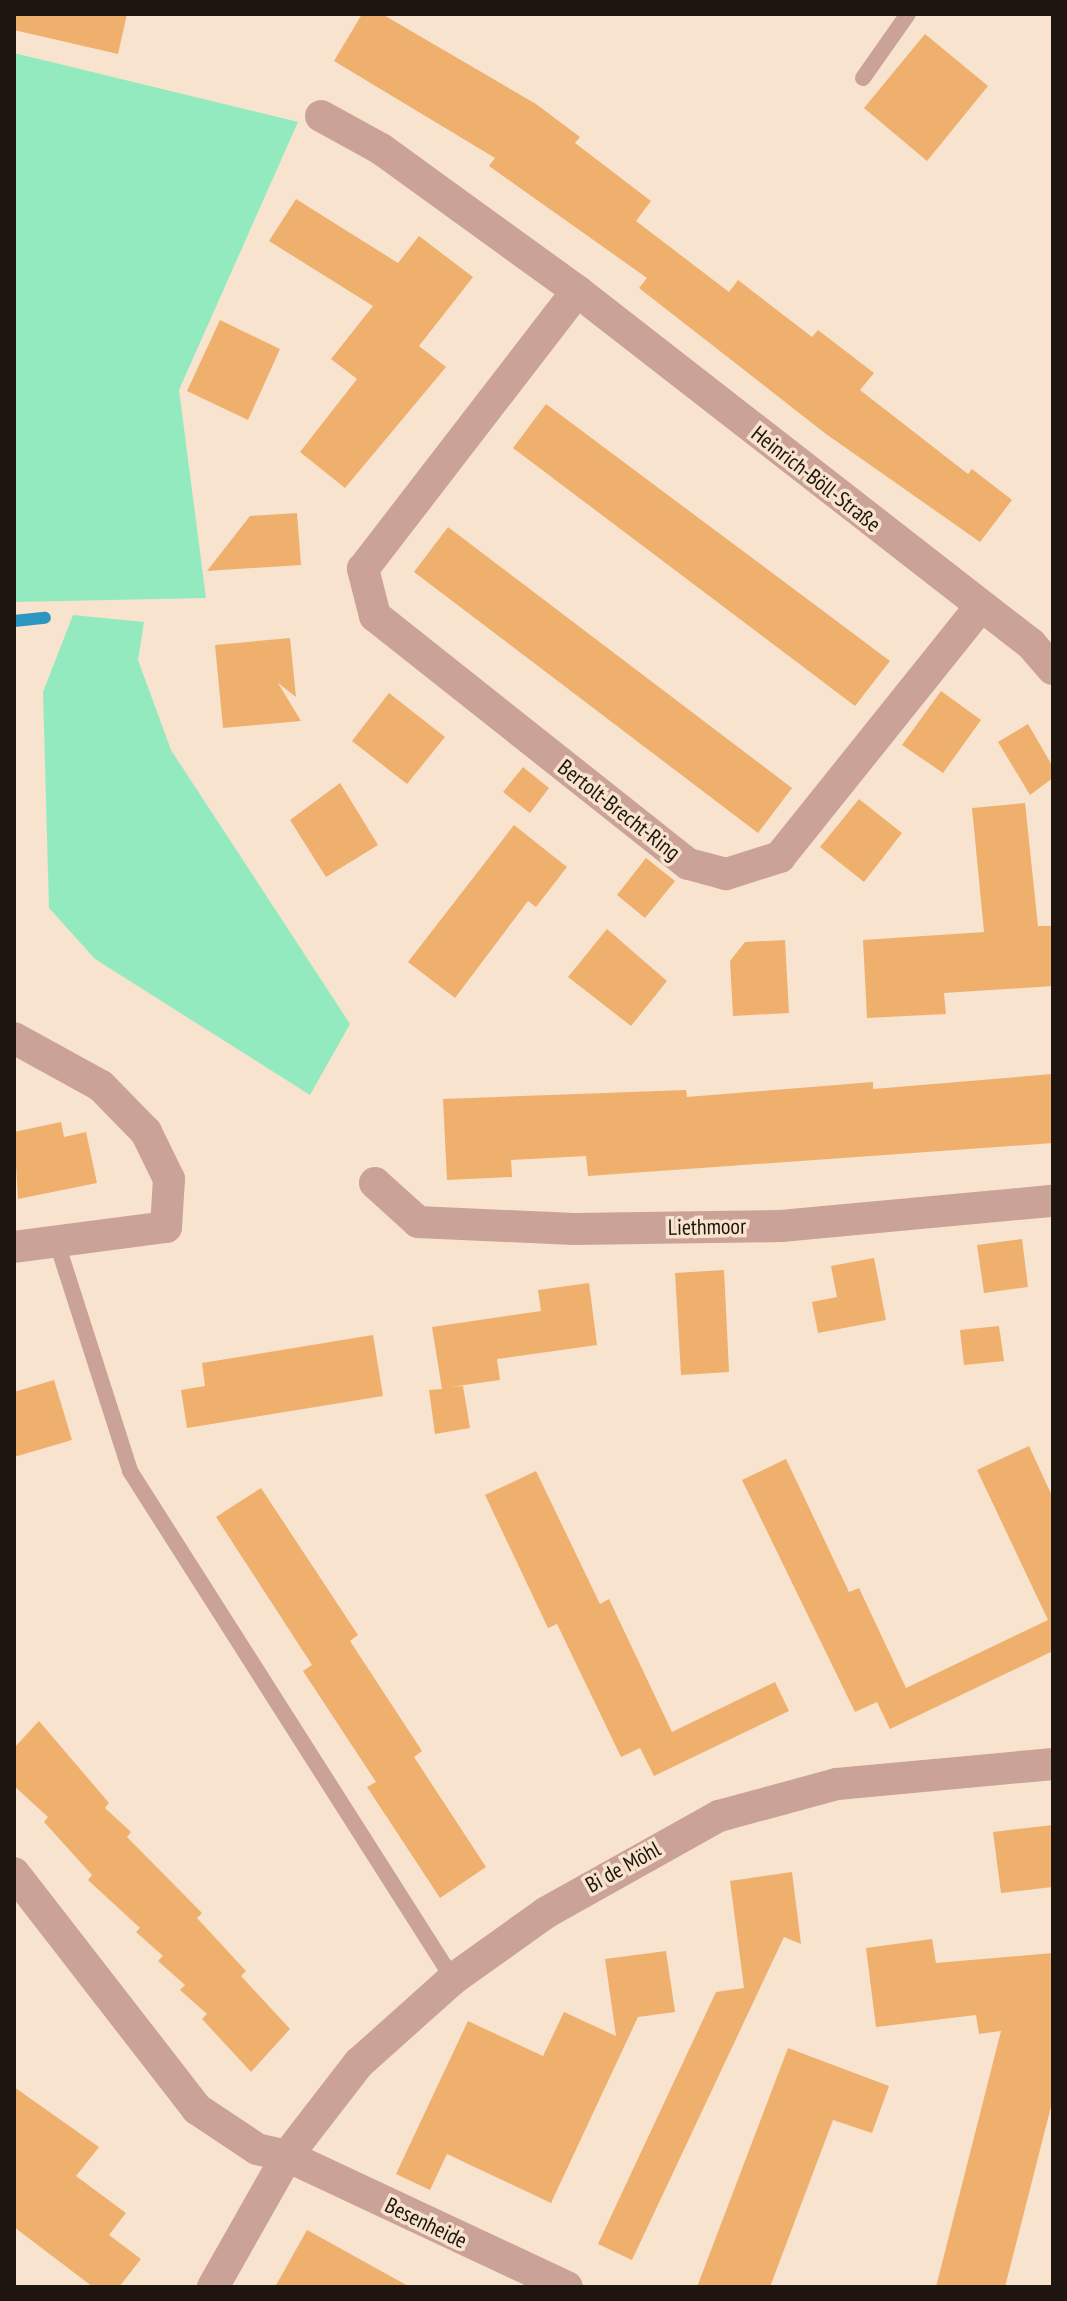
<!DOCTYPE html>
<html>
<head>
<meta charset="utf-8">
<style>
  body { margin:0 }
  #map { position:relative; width:1067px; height:2301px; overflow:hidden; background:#f8e3ce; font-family:"PT Sans Narrow",sans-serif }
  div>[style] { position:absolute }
  .green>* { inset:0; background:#94eabf }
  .stream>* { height:12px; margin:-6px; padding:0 6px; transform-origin:6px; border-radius:6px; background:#2d96c0 }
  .building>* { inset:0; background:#efb06e }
  .service>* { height:16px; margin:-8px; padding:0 8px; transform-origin:8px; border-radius:8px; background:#caa297 }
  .minor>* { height:32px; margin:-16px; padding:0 16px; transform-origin:16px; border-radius:16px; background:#caa297 }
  span { translate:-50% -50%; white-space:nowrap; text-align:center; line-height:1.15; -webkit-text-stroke:7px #f8e3ce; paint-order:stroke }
  .street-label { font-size:22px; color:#1d150e }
  .frame { position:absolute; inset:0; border:16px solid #1d150e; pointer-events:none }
</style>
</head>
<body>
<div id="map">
  <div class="green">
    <div style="clip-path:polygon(14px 53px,298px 122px,179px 390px,206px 598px,14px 602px)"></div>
    <div style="clip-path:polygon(73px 615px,144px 622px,138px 660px,171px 750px,350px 1024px,310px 1095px,95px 959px,49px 908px,43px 692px)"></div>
  </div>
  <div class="stream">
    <div style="left:14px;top:621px;width:31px;rotate:-6deg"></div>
  </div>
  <div class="building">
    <div style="clip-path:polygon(14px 14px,127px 14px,118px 54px,14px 30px)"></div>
    <div style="clip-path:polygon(362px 14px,382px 14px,536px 104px,580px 137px,575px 143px,651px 201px,636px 221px,729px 292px,738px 280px,812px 337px,818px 330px,874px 373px,860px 390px,968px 474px,972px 469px,1012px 500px,980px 542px,826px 434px,639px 288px,647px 278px,489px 166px,495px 158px,334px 61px)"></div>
    <div style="clip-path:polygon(925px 34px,988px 86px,927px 161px,864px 108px)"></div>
    <div style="clip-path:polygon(296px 199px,398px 263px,419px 236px,473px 277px,419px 346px,446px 367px,345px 488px,300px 452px,357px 379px,331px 359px,373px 306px,269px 241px)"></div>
    <div style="clip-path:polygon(220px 320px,280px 349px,248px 420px,187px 391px)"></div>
    <div style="clip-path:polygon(546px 404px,890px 661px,855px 706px,513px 448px)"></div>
    <div style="clip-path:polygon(297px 513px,301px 565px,207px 571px,250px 516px)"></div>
    <div style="clip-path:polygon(448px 527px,792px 788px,758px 833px,414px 572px)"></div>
    <div style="clip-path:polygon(290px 638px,296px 697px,278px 683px,301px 721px,223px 728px,215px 645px)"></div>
    <div style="clip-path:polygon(941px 691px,981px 720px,943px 773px,902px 745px)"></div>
    <div style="clip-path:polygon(389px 693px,445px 737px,407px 784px,352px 741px)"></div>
    <div style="clip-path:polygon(1028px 724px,1053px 767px,1053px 778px,1030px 795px,998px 742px)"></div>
    <div style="clip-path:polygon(523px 767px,549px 788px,530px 813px,503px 792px)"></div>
    <div style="clip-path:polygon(340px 783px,378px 845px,326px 877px,290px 820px)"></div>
    <div style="clip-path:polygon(859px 799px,902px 833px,864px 882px,820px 847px)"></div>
    <div style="clip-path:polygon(1025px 803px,1038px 926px,1053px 926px,1053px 986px,944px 993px,946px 1014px,867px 1018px,863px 940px,984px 932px,972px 808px)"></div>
    <div style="clip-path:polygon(514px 825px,567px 867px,536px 907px,528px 901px,455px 998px,408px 962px)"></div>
    <div style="clip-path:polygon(646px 858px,675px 881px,645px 918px,617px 895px)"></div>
    <div style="clip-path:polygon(607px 929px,667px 981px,631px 1026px,568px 977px)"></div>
    <div style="clip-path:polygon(785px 940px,789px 1013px,733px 1016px,730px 961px,745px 942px)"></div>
    <div style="clip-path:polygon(1053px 1074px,1053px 1143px,588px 1176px,586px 1156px,511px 1160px,512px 1177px,447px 1180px,443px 1099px,686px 1090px,687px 1097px,873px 1082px,873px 1089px)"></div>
    <div style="clip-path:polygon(61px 1122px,64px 1137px,86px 1132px,97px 1183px,18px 1199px,14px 1132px)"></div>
    <div style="clip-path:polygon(1022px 1239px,1028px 1287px,984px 1293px,977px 1245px)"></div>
    <div style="clip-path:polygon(874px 1258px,886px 1320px,818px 1333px,812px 1302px,837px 1297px,831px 1266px)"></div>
    <div style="clip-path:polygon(724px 1270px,729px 1372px,681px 1375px,675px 1273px)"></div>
    <div style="clip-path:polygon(589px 1283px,597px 1345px,497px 1359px,500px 1380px,450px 1387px,463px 1386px,470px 1428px,435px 1434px,429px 1390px,442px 1389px,432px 1327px,541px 1311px,538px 1290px)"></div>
    <div style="clip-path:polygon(999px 1326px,1004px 1361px,964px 1365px,960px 1330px)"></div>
    <div style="clip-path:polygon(373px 1335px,383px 1396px,187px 1428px,181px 1390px,205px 1386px,202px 1363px)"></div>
    <div style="clip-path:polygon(54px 1380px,72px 1440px,14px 1457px,14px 1392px)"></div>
    <div style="clip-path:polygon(1029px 1446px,1053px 1498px,1053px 1651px,890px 1729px,877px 1702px,855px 1712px,742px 1480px,786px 1459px,849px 1592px,859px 1588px,906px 1688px,1048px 1620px,977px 1470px)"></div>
    <div style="clip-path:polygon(536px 1471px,600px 1604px,609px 1599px,672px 1732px,775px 1682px,789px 1711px,654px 1776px,640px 1748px,621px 1757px,557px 1624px,548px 1628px,485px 1495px)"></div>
    <div style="clip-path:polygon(261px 1488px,358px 1635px,350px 1641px,422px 1751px,414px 1757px,486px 1867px,440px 1898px,367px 1787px,376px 1782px,303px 1671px,312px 1665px,216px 1517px)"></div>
    <div style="clip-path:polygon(39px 1721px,109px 1803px,105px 1808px,131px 1832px,127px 1837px,202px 1913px,197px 1918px,246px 1971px,241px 1976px,290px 2029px,251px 2072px,202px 2019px,207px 2014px,180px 1990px,185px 1985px,158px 1961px,163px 1956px,136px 1932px,140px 1928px,88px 1880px,92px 1875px,44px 1822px,48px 1817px,14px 1786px,14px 1748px)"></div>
    <div style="clip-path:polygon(1053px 1825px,1053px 1887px,1001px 1893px,993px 1832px)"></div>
    <div style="clip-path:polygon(792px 1872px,801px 1944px,784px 1937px,632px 2260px,598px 2244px,716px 1992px,744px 1988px,730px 1881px)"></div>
    <div style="clip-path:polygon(932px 1939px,936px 1963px,1053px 1953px,1053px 2099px,1005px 2287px,936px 2287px,1001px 2031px,979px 2034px,976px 2015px,876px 2027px,866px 1948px)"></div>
    <div style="clip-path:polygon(666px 1951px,675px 2012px,638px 2017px,551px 2203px,447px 2154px,430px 2190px,396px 2174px,468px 2021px,543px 2056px,564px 2012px,616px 2036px,605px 1959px)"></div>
    <div style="clip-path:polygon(788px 2048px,889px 2086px,872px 2133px,833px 2120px,770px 2287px,697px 2287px)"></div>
    <div style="clip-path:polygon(14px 2087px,99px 2147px,76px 2176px,126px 2213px,109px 2235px,141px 2259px,119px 2287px,93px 2287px,14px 2227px)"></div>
    <div style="clip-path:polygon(307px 2230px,410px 2287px,275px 2287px)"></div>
  </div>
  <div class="service">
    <div style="left:863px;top:78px;width:78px;rotate:-54.9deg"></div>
    <div style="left:56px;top:1240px;width:243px;rotate:72.2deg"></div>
    <div style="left:130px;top:1471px;width:602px;rotate:57.55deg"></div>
  </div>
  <div class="minor">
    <div style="left:321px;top:116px;width:68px;rotate:28.8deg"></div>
    <div style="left:381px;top:149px;width:242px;rotate:35.9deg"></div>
    <div style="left:980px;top:607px;width:320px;rotate:128.7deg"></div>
    <div style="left:780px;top:857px;width:57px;rotate:162.5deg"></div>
    <div style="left:726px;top:874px;width:39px;rotate:-165deg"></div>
    <div style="left:688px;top:864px;width:399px;rotate:-141.6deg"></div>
    <div style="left:375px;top:616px;width:49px;rotate:-104.3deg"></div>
    <div style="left:363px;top:569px;width:351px;rotate:-52.4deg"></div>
    <div style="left:577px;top:291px;width:575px;rotate:37.87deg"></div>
    <div style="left:1031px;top:644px;width:33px;rotate:49deg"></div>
    <div style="left:14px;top:1038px;width:99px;rotate:28.9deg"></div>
    <div style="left:101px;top:1086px;width:64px;rotate:45.6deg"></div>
    <div style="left:146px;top:1132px;width:52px;rotate:63.9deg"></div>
    <div style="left:169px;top:1179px;width:48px;rotate:93.6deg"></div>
    <div style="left:166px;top:1227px;width:153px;rotate:172.5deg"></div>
    <div style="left:375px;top:1183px;width:58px;rotate:42.2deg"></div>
    <div style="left:418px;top:1222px;width:156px;rotate:2.6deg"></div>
    <div style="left:574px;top:1229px;width:207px;rotate:-0.8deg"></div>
    <div style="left:781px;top:1226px;width:273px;rotate:-5.3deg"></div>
    <div style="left:14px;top:1873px;width:299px;rotate:52.2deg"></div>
    <div style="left:197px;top:2109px;width:72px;rotate:33.7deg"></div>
    <div style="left:257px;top:2149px;width:31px;rotate:13deg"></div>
    <div style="left:287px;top:2156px;width:309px;rotate:25.1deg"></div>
    <div style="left:213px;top:2287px;width:150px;rotate:-60.5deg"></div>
    <div style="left:287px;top:2156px;width:118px;rotate:-52.3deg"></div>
    <div style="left:359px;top:2063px;width:126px;rotate:-41.8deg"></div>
    <div style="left:453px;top:1979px;width:115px;rotate:-35.5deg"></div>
    <div style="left:547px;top:1912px;width:197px;rotate:-29.2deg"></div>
    <div style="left:719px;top:1816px;width:122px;rotate:-15.2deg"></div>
    <div style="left:837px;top:1784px;width:217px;rotate:-5.3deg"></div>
  </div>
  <div class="street-label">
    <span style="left:816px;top:479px;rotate:38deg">Heinrich-Böll-Straße</span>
    <span style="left:619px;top:810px;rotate:38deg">Bertolt-Brecht-Ring</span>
    <span style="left:707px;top:1227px;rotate:-1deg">Liethmoor</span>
    <span style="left:623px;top:1867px;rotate:-29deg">Bi de Möhl</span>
    <span style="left:426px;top:2223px;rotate:26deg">Besenheide</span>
  </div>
  <div class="frame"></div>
</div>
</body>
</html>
